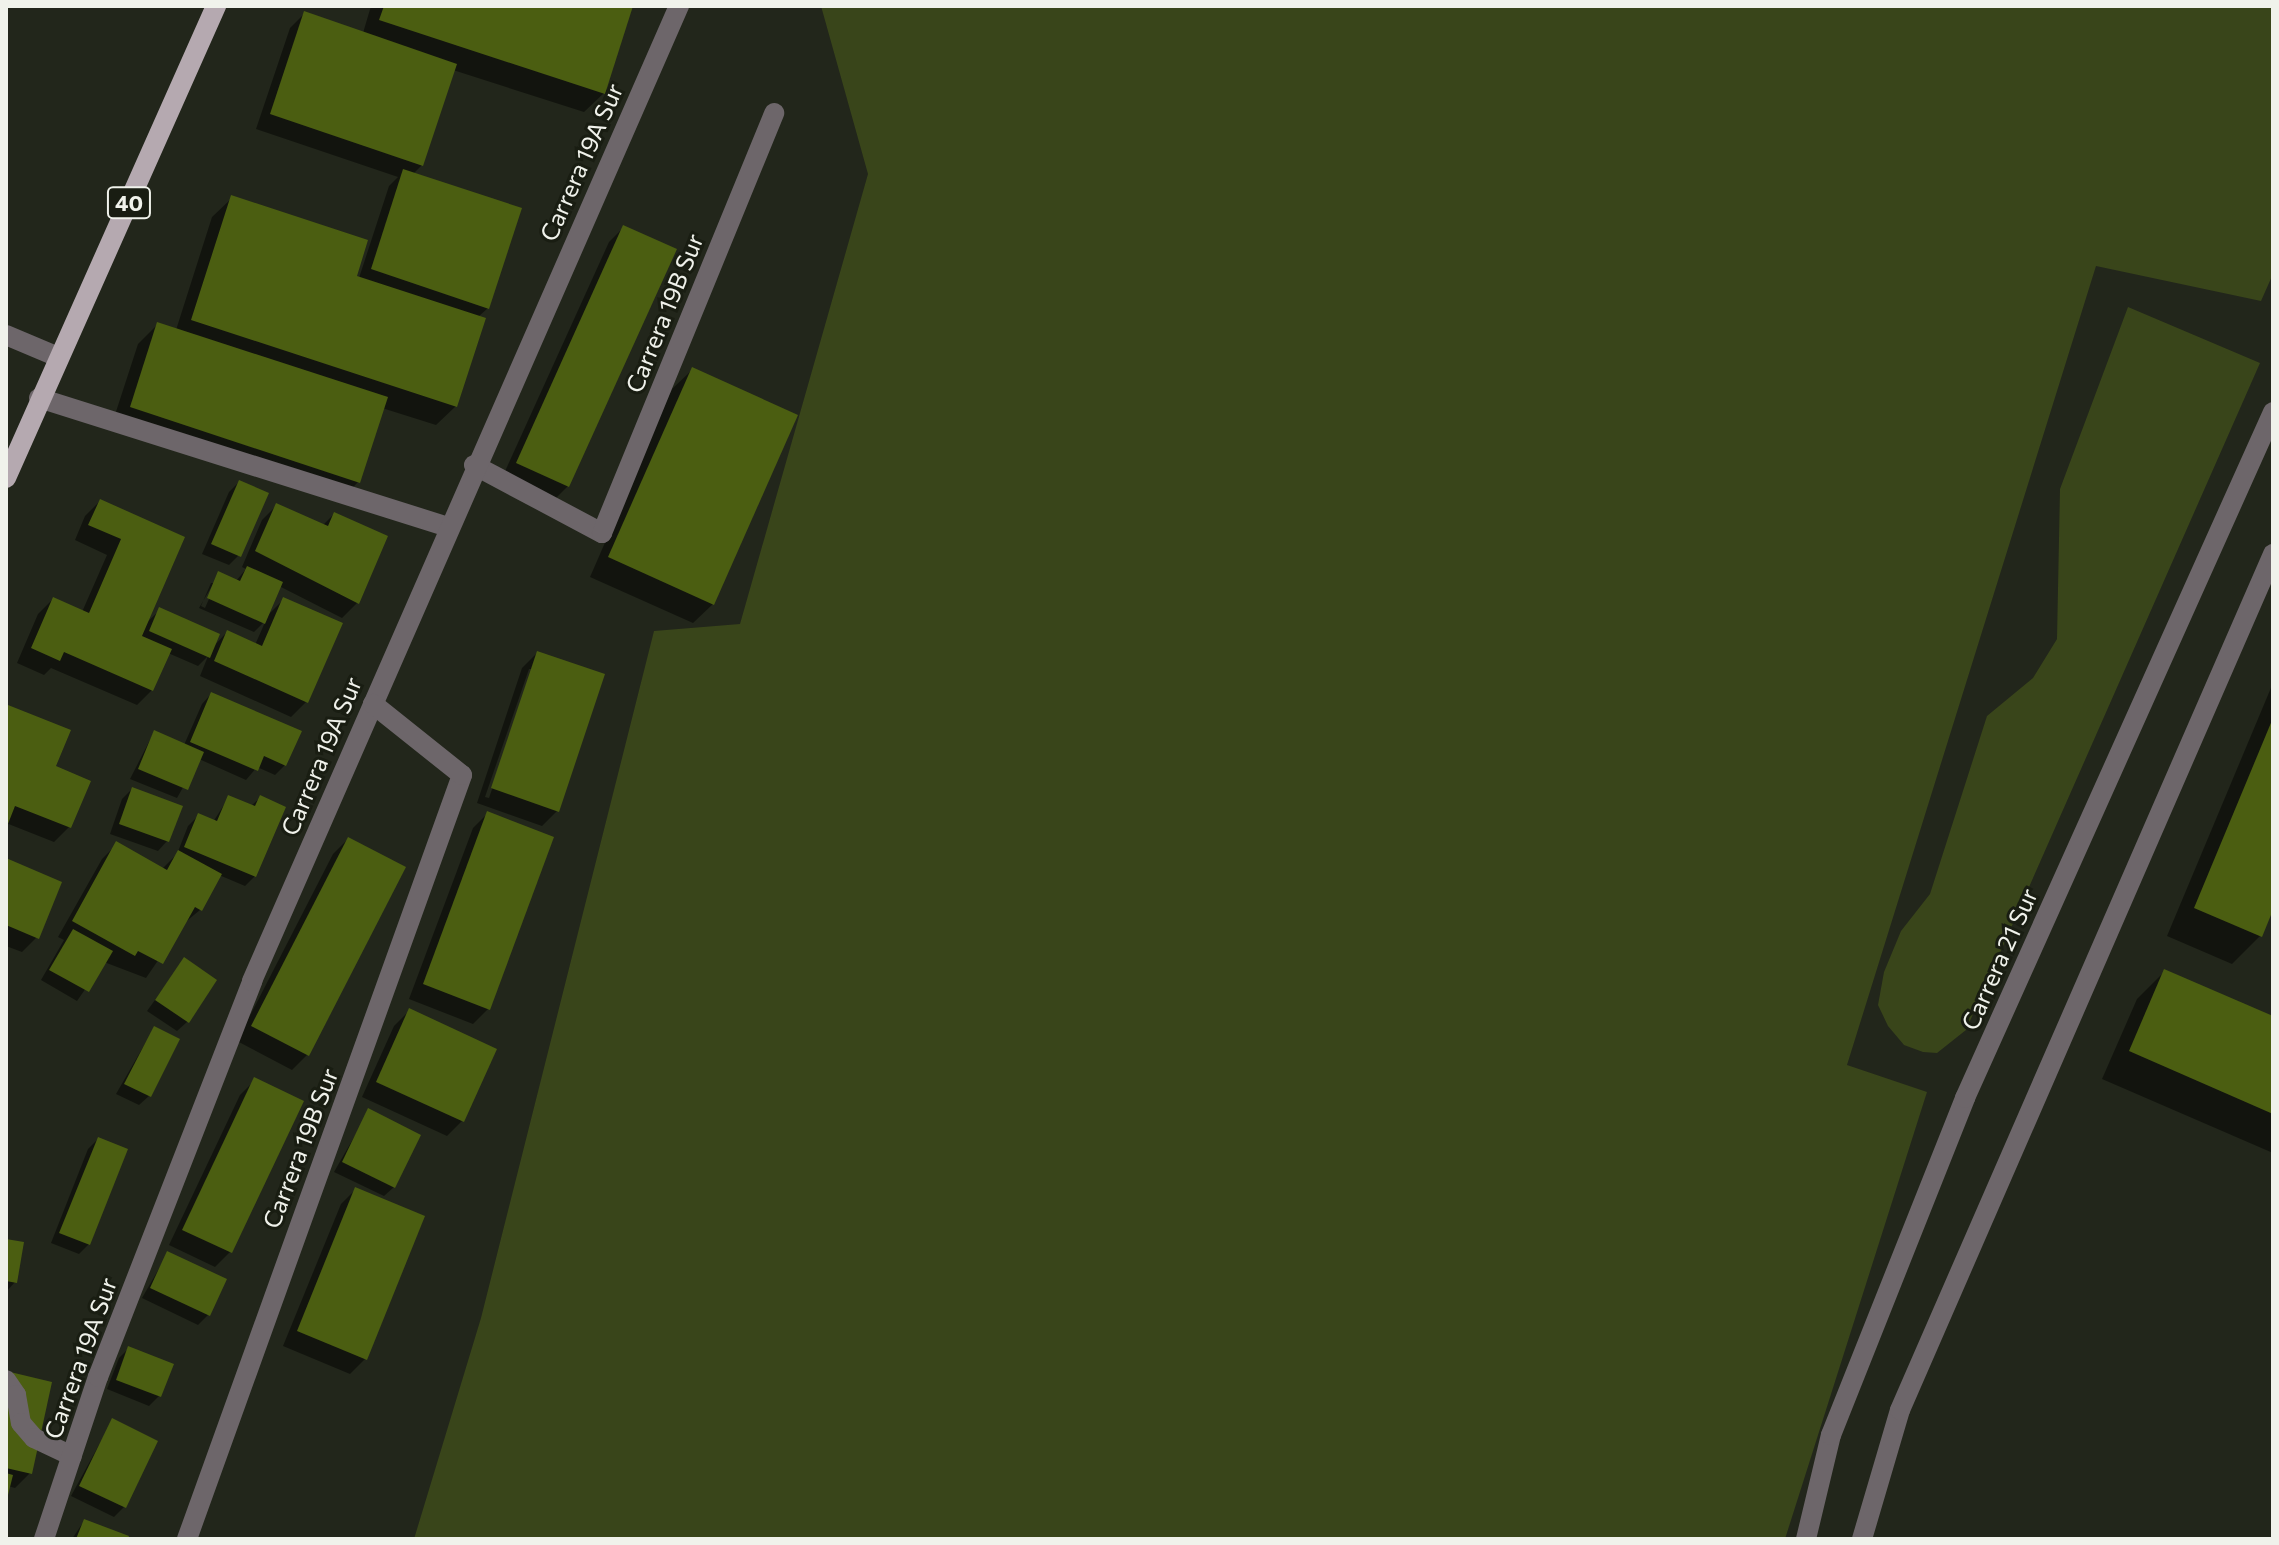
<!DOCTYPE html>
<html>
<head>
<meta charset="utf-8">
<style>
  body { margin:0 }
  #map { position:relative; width:2279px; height:1545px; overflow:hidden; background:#22261b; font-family:Commissioner,sans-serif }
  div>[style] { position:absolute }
  .green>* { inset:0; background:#39451a }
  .shadow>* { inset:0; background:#0007 }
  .building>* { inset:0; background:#4b5e11 }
  .minor>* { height:20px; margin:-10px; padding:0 10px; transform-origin:10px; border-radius:10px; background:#6d666a }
  .major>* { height:20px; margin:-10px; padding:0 10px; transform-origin:10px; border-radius:10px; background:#b5a9b0 }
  span { translate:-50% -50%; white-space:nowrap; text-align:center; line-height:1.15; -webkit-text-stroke:6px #191d12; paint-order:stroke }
  .shield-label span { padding:2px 6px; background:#191d12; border:2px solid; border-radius:6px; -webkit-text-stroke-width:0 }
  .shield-label { font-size:22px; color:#f0f2eb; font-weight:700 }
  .street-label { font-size:24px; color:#f0f2eb }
  .frame { position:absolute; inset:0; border:8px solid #f0f2eb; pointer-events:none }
</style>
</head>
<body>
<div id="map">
  <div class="green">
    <div style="clip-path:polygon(821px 6px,2273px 6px,2273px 274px,2261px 301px,2096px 266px,1847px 1065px,1927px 1092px,1785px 1539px,414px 1539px,481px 1318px,654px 631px,740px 624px,868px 174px)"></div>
    <div style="clip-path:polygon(2128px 307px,2260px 363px,1966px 1030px,1937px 1053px,1923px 1052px,1904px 1045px,1888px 1026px,1878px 1005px,1884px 972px,1901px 931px,1930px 894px,1987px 716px,2033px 678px,2057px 639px,2060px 489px)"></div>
  </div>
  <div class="shadow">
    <div style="clip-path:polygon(371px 6px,631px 6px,604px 93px,584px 112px,453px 70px,422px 165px,413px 174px,488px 308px,478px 317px,456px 406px,436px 425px,382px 408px,358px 482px,339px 502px,111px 427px,138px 344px,158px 324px,176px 330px,212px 217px,232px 198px,359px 278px,389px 186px,398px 177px,256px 129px,290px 28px,305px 13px,363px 33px)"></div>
    <div style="clip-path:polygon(624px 227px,568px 486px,553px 501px,502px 478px,609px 242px)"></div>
    <div style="clip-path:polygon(692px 370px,713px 604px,693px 623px,590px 577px,672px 389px)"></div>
    <div style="clip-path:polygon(239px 482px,239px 555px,229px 565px,202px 554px,229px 492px)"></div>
    <div style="clip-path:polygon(evenodd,100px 501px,183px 538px,145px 624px,160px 610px,212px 648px,227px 632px,255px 645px,266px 620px,254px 632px,199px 608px,219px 574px,236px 581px,246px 569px,242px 567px,262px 520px,277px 505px,322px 526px,334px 514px,386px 537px,357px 603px,342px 618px,279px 586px,266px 617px,284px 599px,306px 702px,291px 717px,200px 676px,208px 656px,198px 666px,168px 653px,152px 690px,137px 705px,51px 668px,44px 675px,17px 663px,38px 614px,53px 599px,82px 612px,107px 555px,75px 540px,85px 516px,100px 501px,211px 583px,216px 583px,205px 608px,201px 606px,211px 583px)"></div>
    <div style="clip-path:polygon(evenodd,537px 653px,557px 811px,542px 826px,477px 803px,522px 668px,537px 653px,529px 669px,533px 669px,489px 798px,485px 797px,529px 669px)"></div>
    <div style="clip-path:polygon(2273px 683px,2273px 905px,2260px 936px,2232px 964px,2167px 936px)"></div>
    <div style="clip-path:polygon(211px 694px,285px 765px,275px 775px,257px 767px,246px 780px,199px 759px,177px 798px,130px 779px,154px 732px,184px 745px,202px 704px)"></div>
    <div style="clip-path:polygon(8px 707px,53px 768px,88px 782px,69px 827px,54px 842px,6px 823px)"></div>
    <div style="clip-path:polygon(132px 789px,167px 841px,158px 851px,110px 834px,122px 799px)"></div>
    <div style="clip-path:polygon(229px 797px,251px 806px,260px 798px,255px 876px,245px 886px,219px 875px,200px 910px,183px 924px,146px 978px,104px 962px,77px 1001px,41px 980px,64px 940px,58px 937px,102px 859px,117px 844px,162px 869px,177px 854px,188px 826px,198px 816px,213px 822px)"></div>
    <div style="clip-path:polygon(488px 813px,488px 1009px,473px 1024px,409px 999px,473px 828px)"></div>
    <div style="clip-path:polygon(348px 839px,307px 1055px,292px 1070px,237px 1041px,333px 854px)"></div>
    <div style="clip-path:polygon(6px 860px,37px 937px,22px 952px,6px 946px)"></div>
    <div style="clip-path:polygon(184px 960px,187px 1022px,177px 1031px,147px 1011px)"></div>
    <div style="clip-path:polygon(2165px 971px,2273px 1018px,2273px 1153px,2102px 1079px,2137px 999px)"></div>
    <div style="clip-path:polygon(409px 1011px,462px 1121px,447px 1136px,362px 1097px,394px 1026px)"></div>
    <div style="clip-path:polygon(154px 1028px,149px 1096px,139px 1105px,116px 1094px)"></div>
    <div style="clip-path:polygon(255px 1080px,230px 1252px,215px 1267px,169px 1245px,240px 1095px)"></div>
    <div style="clip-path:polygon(369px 1111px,394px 1187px,384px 1196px,334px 1172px)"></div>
    <div style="clip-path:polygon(98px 1139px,89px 1244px,79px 1254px,51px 1243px,88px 1149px)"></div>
    <div style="clip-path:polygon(356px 1189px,365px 1359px,350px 1374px,283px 1346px,341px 1204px)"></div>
    <div style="clip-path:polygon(6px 1241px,15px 1282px,6px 1292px)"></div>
    <div style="clip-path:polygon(168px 1253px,208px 1315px,198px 1325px,142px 1298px)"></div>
    <div style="clip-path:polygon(129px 1348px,159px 1396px,149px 1406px,107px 1389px,119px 1358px)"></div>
    <div style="clip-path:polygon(6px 1373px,30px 1473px,15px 1488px,8px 1486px,6px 1495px)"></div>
    <div style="clip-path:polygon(112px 1421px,124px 1507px,114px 1517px,71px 1496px)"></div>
    <div style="clip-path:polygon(84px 1521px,126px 1539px,72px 1539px)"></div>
  </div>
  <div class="building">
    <div style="clip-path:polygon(384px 6px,633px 6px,605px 94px,379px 20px)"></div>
    <div style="clip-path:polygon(304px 11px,457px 64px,423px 166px,270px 114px)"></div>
    <div style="clip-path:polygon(403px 169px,522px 208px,489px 309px,371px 269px)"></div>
    <div style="clip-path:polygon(231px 195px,368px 240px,357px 276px,486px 318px,457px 407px,191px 320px)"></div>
    <div style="clip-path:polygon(623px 225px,677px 249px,569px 487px,516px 463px)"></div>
    <div style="clip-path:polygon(157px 322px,388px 397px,360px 483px,130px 407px)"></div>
    <div style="clip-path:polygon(692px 367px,798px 415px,714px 605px,608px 557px)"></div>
    <div style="clip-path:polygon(239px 480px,269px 493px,241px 557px,211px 544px)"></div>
    <div style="clip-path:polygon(100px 499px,185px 537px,142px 636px,172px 649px,153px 691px,64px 652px,60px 661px,31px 648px,53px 597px,89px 613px,121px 539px,88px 525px)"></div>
    <div style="clip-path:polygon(276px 503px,328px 526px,334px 512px,388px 536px,359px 604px,255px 551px)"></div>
    <div style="clip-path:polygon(247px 566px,283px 582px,265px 624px,207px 598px,218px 571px,240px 581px)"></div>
    <div style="clip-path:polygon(283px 597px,343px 623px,308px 703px,214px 661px,227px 630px,262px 646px)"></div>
    <div style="clip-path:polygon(159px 607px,220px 634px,210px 658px,149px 631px)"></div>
    <div style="clip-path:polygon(537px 651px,605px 674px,559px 812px,491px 788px)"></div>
    <div style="clip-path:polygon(211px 692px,302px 731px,286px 766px,264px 756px,258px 771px,190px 742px)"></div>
    <div style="clip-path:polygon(8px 705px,71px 730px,56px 766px,91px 781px,71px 828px,15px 806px,6px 829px)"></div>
    <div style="clip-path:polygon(2273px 718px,2273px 910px,2262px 937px,2194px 908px)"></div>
    <div style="clip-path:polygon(154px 730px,204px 752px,188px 790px,138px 769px)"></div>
    <div style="clip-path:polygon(132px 787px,183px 806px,169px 842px,119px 824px)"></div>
    <div style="clip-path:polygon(228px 795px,255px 806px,260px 795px,286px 807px,256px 877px,184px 847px,198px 813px,217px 821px)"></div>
    <div style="clip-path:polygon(487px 811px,554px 837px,490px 1010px,423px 984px)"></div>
    <div style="clip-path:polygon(348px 837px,406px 867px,309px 1056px,251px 1026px)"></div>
    <div style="clip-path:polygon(116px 841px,167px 870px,178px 850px,222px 874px,202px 911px,195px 907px,163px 964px,138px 951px,135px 956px,72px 921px)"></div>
    <div style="clip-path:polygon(6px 858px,62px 882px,39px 939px,6px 925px)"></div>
    <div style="clip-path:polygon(73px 929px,113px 951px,89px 992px,49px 970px)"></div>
    <div style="clip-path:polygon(184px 957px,217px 980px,189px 1023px,155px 1000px)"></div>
    <div style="clip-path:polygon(2164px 969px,2273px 1016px,2273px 1114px,2129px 1051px)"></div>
    <div style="clip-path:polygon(409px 1008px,497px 1049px,464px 1122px,376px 1082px)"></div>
    <div style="clip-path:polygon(154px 1026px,180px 1039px,151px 1097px,124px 1084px)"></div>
    <div style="clip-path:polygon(254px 1077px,304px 1101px,232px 1253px,182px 1230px)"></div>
    <div style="clip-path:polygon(368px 1108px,421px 1135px,395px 1188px,342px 1162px)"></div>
    <div style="clip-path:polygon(98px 1137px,128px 1149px,90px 1245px,59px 1233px)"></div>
    <div style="clip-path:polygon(355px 1187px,425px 1216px,367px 1360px,297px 1331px)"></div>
    <div style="clip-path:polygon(6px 1239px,24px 1242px,17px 1283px,6px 1281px)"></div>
    <div style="clip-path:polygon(167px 1251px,227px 1279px,210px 1316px,150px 1288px)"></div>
    <div style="clip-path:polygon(128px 1346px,174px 1364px,161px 1397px,116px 1380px)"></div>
    <div style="clip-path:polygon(6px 1371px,52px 1382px,32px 1474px,6px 1468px)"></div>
    <div style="clip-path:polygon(112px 1418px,158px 1441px,126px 1508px,79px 1486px)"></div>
    <div style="clip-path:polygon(6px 1473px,13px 1475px,7px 1499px,6px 1499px)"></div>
    <div style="clip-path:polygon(84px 1519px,129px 1536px,128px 1539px,76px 1539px)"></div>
  </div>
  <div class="minor">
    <div style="left:6px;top:335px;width:56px;rotate:22.9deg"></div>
    <div style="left:39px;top:398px;width:429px;rotate:17.5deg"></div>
    <div style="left:474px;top:465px;width:145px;rotate:28deg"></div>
    <div style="left:602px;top:533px;width:454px;rotate:-67.7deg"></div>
    <div style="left:6px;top:1380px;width:18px;rotate:56deg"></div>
    <div style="left:16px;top:1395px;width:28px;rotate:80deg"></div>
    <div style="left:21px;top:1423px;width:20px;rotate:49deg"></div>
    <div style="left:34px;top:1438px;width:42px;rotate:25.3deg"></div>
    <div style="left:44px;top:1539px;width:171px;rotate:-71.6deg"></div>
    <div style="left:98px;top:1377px;width:425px;rotate:-68.7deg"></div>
    <div style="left:252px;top:981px;width:1064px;rotate:-66.35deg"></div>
    <div style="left:187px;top:1539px;width:812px;rotate:-70.2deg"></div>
    <div style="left:462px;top:775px;width:114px;rotate:-141.4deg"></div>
    <div style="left:1806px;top:1539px;width:107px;rotate:-76.5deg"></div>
    <div style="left:1831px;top:1435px;width:363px;rotate:-68.3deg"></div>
    <div style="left:1965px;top:1098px;width:752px;rotate:-65.82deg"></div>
    <div style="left:1862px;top:1539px;width:134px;rotate:-73.6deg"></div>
    <div style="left:1900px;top:1410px;width:934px;rotate:-66.45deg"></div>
  </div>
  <div class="major">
    <div style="left:6px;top:478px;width:517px;rotate:-66.01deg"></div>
  </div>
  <div class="shield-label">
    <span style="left:129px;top:203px">40</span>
  </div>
  <div class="street-label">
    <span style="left:581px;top:162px;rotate:-66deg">Carrera 19A Sur</span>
    <span style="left:664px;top:313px;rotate:-68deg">Carrera 19B Sur</span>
    <span style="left:321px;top:756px;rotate:-67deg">Carrera 19A Sur</span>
    <span style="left:1999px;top:959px;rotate:-66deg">Carrera 21 Sur</span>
    <span style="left:300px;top:1148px;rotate:-69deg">Carrera 19B Sur</span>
    <span style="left:80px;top:1358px;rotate:-70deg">Carrera 19A Sur</span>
  </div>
  <div class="frame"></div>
</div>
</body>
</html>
